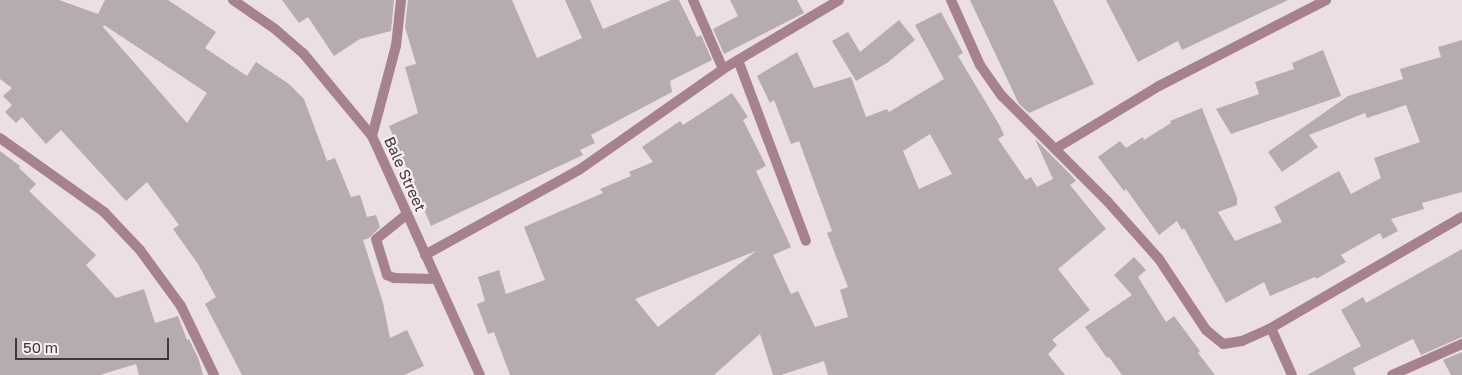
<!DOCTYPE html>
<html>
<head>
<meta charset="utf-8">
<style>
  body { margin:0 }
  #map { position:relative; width:1462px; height:375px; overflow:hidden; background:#ecdfe4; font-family:"Golos Text",sans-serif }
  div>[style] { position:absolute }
  .building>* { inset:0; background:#b6abaf }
  .service>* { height:10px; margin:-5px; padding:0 5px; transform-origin:5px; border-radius:5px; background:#a68291 }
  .minor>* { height:10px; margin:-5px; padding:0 5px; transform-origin:5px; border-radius:5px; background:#a68291 }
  span { translate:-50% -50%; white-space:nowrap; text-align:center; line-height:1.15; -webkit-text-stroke:4.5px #f9edf1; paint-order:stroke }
  .street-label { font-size:15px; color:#3d383a }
  .scale { position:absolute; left:15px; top:338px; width:154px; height:22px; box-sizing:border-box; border:2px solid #3d383a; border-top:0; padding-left:6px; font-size:15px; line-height:18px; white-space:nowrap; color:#3d383a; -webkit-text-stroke:4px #f9edf1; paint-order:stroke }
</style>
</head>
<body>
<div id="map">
  <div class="building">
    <div style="clip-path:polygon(evenodd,0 0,59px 0,98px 14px,105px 0,168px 0,216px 32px,205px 48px,247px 76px,256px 62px,289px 84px,304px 99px,327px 161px,335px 158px,351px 197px,360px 195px,367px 217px,376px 215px,380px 227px,369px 238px,363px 240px,383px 303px,390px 338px,407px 330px,424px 366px,404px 375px,242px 375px,205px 304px,216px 297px,198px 264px,173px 229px,179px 225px,147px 182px,126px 201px,61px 130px,46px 144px,22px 117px,16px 123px,5px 112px,12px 105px,3px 96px,12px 88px,0 79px,0 0,104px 25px,207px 93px,187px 123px,103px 27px,104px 25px)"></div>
    <div style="clip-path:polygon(282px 0,394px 0,391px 31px,360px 39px,334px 56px,308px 17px,299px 23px)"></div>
    <div style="clip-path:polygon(408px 0,512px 0,537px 58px,582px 38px,565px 0,590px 0,603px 29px,671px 0,679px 0,697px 37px,701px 35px,712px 60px,670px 81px,672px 92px,591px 135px,595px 143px,580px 150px,583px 155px,431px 226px,389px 126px,418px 113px,405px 67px,416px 64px,405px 27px)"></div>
    <div style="clip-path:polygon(730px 0,797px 0,804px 13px,724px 54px,713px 29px,738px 16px)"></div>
    <div style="clip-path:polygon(970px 0,1053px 0,1094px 84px,1029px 113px,1019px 104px)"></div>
    <div style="clip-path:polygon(1106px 0,1288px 0,1182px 50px,1178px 41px,1138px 62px)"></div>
    <div style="clip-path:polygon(evenodd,941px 12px,963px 53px,958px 56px,1000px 126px,1004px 135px,998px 139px,1026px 180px,1031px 177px,1037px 187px,1053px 179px,1035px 139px,1070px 174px,1076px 181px,1070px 185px,1106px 229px,1058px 269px,1090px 310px,1052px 340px,1057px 345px,1048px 354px,1065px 375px,828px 375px,824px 361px,781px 375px,773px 375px,760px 334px,714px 375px,510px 375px,494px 332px,488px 334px,477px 304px,485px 301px,478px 277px,499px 270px,506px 294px,545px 280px,524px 227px,603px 193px,600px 189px,631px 176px,629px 172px,653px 162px,642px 147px,680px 121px,683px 125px,732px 93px,748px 117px,743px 120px,766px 166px,756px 171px,791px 247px,773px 255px,791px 294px,798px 291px,815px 327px,848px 317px,840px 290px,848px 287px,827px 233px,832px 231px,799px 141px,791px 144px,774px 100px,770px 103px,757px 76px,797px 52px,814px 88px,851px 77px,866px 117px,887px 109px,889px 112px,944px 79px,915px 25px,941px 12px,930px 134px,952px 174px,919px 189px,903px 151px,930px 134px,941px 12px,756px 251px,658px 327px,635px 299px,756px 251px)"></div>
    <div style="clip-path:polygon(899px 20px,915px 40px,887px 63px,856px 81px,832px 41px,848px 32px,860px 52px)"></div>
    <div style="clip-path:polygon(1462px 40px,1462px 192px,1422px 203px,1424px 209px,1391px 219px,1398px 231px,1383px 239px,1380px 233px,1341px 255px,1346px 262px,1316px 279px,1315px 277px,1270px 296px,1264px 282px,1226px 303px,1184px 228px,1182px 230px,1177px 221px,1159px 235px,1126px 189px,1124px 191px,1098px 157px,1120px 141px,1126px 148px,1143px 137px,1144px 140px,1171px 123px,1170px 121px,1202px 108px,1237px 198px,1237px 205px,1218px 212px,1235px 241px,1282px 222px,1274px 207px,1339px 171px,1351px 194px,1381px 178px,1374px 158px,1420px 142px,1406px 105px,1367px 118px,1365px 113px,1309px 135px,1318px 147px,1282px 172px,1268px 152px,1348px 96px,1403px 79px,1400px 69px,1441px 57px,1438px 47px)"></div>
    <div style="clip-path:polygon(1323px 50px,1341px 96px,1231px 134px,1216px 109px,1259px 94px,1255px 82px,1294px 69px,1292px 63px)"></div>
    <div style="clip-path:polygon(0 151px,20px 166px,19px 168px,36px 184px,29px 191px,96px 255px,86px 265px,116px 298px,144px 289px,155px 323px,178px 316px,187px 340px,189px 339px,199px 360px,203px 375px,139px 375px,136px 364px,100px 375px,0 375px)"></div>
    <div style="clip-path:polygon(1462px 249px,1462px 337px,1421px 355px,1413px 339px,1353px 368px,1356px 375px,1307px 375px,1361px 346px,1341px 310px,1363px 297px,1366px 303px)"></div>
    <div style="clip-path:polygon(1134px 257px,1146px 270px,1138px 277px,1166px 322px,1174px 316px,1200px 351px,1198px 353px,1215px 375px,1122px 375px,1109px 357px,1107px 358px,1085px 327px,1132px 295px,1114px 275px)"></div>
    <div style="clip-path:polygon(1462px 352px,1462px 375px,1451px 375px,1443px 360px)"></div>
  </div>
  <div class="service">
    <div style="left:406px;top:215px;width:38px;rotate:141deg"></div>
    <div style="left:376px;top:239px;width:38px;rotate:73deg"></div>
    <div style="left:387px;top:275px;width:8px;rotate:23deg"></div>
    <div style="left:394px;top:278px;width:42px;rotate:1.4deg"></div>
  </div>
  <div class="minor">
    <div style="left:233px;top:0;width:51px;rotate:34.6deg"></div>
    <div style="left:275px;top:29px;width:37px;rotate:41deg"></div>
    <div style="left:303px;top:53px;width:108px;rotate:50.3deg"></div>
    <div style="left:372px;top:136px;width:262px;rotate:65.7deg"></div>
    <div style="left:693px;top:0;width:75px;rotate:66.5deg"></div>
    <div style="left:951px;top:0;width:71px;rotate:66deg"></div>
    <div style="left:980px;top:65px;width:38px;rotate:55deg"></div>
    <div style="left:1002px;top:96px;width:150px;rotate:45deg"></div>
    <div style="left:1108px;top:202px;width:76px;rotate:48.2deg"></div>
    <div style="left:1159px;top:259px;width:85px;rotate:56.5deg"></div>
    <div style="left:1206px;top:330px;width:22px;rotate:39deg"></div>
    <div style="left:1223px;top:344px;width:19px;rotate:-9deg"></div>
    <div style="left:1242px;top:341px;width:32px;rotate:-24deg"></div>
    <div style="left:1271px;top:328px;width:221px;rotate:-30.2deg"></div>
    <div style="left:738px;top:60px;width:193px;rotate:69.4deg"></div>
    <div style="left:372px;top:136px;width:93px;rotate:-75.1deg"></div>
    <div style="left:396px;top:46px;width:46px;rotate:-83.8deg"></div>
    <div style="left:0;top:138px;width:128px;rotate:35.4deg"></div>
    <div style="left:104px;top:212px;width:52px;rotate:46.5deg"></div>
    <div style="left:140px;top:250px;width:69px;rotate:53.8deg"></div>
    <div style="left:181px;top:306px;width:76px;rotate:64.4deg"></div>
    <div style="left:1055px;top:149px;width:122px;rotate:-31.2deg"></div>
    <div style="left:1159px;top:86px;width:188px;rotate:-27.2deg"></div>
    <div style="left:425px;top:255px;width:176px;rotate:-28.9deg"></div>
    <div style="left:579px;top:170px;width:176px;rotate:-35deg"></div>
    <div style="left:723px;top:69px;width:135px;rotate:-30.7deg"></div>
    <div style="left:1271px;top:328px;width:51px;rotate:65.9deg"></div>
    <div style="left:1392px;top:375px;width:77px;rotate:-23.9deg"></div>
  </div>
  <div class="street-label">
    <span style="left:405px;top:174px;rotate:66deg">Bale Street</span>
  </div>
  <div class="scale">50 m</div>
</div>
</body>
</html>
